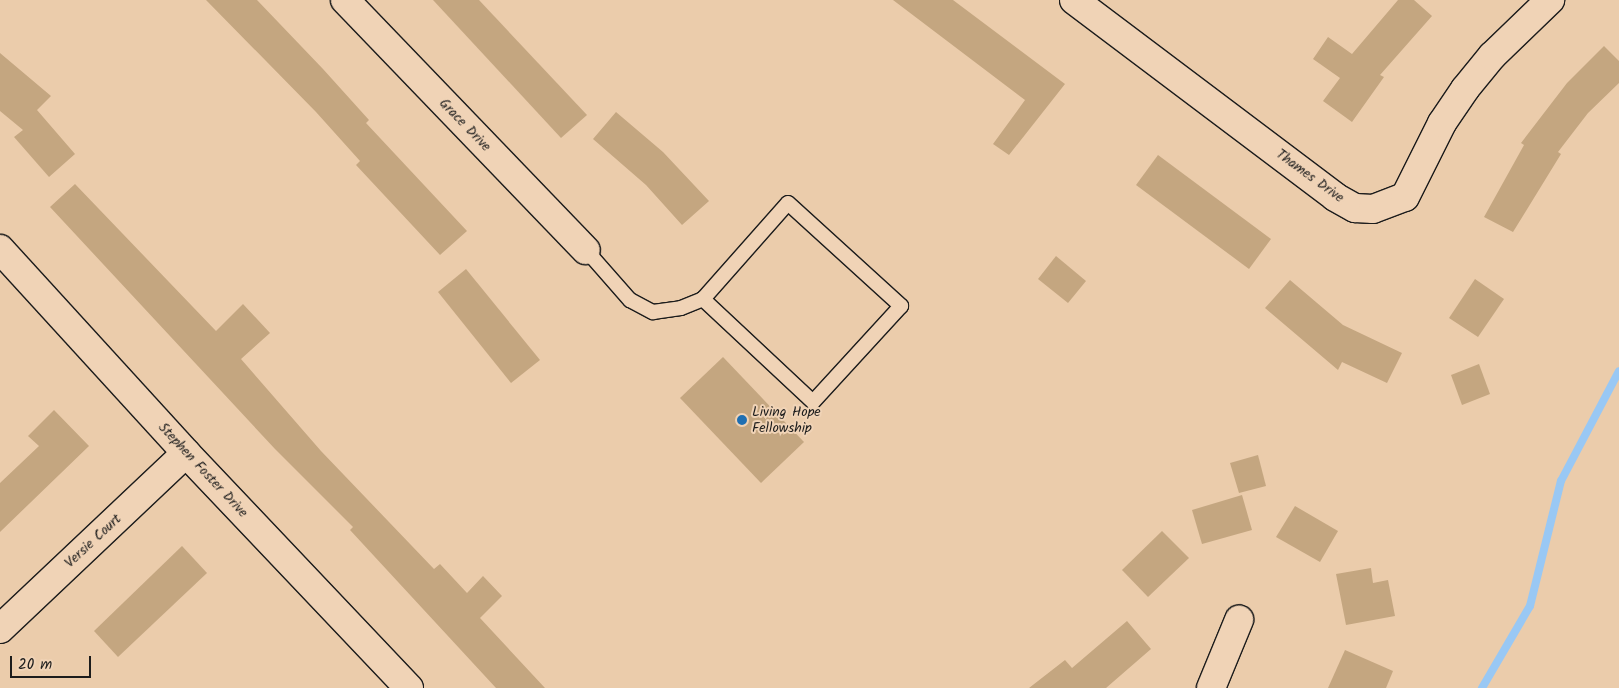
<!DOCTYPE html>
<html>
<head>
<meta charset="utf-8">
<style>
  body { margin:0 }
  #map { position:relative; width:1619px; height:688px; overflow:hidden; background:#ebccab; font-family:Kalam,sans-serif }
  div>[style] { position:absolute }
  .stream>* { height:8px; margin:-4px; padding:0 4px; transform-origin:4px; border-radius:4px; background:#99c8f4 }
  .building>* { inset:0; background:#c4a680 }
  .roads { filter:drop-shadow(1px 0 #1c1c1c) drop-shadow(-1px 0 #1c1c1c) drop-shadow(0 1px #1c1c1c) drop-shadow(0 -1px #1c1c1c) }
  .service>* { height:14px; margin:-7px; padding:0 7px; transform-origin:7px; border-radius:7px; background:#f0d3b6 }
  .minor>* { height:28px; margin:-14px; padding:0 14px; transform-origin:14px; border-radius:14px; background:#f0d3b6 }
  .dots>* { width:14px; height:14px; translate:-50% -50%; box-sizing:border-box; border:2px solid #f0d3b6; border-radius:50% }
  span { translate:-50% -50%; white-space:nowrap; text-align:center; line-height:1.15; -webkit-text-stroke:4px #f0d3b6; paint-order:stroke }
  .street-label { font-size:14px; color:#1c1c1c }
  .poi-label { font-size:14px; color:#1c1c1c }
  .left { translate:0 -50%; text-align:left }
  .scale { position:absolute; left:10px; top:656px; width:81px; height:22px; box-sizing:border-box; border:2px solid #1c1c1c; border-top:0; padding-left:6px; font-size:15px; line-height:18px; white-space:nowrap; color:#1c1c1c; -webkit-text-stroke:4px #f0d3b6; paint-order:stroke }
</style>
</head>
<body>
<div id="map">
  <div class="stream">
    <div style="left:1482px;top:688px;width:95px;rotate:-59.7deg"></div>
    <div style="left:1530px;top:606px;width:129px;rotate:-76.1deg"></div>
    <div style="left:1561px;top:481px;width:124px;rotate:-62.2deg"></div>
  </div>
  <div class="building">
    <div style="clip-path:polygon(206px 0,257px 0,323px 69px,369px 120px,366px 123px,467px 231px,440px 255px,356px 165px,360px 161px,316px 112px)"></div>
    <div style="clip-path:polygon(433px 0,479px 0,587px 115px,561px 138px)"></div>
    <div style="clip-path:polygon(893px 0,953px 0,1065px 84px,1009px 155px,993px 144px,1025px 100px)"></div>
    <div style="clip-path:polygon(1398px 0,1414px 0,1432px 16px,1380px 75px,1384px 77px,1352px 122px,1323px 101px,1340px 78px,1313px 59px,1328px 37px,1352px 54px)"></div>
    <div style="clip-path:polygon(1604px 46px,1619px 61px,1619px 83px,1588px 113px,1558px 152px,1561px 154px,1513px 232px,1484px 217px,1524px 145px,1521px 143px,1567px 83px)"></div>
    <div style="clip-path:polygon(0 53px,51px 96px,37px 110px,75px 154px,49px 177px,14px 137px,23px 130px,0 111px)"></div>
    <div style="clip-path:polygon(616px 112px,663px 152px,709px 201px,682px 225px,646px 185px,593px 139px)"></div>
    <div style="clip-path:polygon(1158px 155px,1271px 239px,1249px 269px,1136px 185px)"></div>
    <div style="clip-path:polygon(75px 184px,216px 331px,243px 304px,270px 333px,241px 359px,321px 451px,434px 569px,440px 564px,467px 593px,483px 576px,502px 596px,480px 618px,545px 688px,496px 688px,350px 530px,353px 527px,275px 449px,50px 207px)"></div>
    <div style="clip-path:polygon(1056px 256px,1086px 281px,1068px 303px,1038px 279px)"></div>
    <div style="clip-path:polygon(466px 269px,540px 360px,511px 383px,438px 292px)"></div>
    <div style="clip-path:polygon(1475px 279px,1504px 299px,1478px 337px,1449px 318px)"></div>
    <div style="clip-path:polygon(1290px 280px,1343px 325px,1402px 353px,1387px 383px,1342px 362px,1338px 370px,1265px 308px)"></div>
    <div style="clip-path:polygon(723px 357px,804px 442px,761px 483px,680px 398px)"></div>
    <div style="clip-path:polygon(1479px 364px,1490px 394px,1462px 405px,1451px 375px)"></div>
    <div style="clip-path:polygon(54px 410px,89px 446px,0 532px,0 483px,39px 446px,28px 436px)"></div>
    <div style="clip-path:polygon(1258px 455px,1266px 486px,1239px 493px,1230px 463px)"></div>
    <div style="clip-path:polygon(1242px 495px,1252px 530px,1202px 544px,1192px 510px)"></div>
    <div style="clip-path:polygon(1295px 506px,1338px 531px,1320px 562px,1276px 537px)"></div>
    <div style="clip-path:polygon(1162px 531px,1189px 558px,1148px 597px,1122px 570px)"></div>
    <div style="clip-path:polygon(182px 546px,207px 573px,118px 657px,94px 631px)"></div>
    <div style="clip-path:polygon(1371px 568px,1373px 583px,1388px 580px,1395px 616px,1346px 625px,1336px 574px)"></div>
    <div style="clip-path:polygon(1127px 621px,1151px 649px,1106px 688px,1029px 688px,1065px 660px,1072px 668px)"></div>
    <div style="clip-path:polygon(1345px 650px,1393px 671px,1386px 688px,1328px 688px)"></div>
  </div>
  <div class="roads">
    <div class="service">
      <div style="left:586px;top:250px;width:67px;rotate:48.7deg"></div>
      <div style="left:630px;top:300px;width:26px;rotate:28deg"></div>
      <div style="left:653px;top:312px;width:28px;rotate:-8deg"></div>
      <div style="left:681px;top:308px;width:24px;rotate:-22deg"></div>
      <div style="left:703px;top:299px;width:128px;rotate:-48.5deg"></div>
      <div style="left:788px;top:203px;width:153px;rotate:42.3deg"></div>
      <div style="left:901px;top:306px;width:130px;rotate:132.5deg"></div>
      <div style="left:813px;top:402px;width:151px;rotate:-136.9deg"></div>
    </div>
    <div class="minor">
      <div style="left:345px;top:0;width:347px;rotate:46.1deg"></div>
      <div style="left:1074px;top:0;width:327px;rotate:37deg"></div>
      <div style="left:1335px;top:197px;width:23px;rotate:29deg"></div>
      <div style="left:1355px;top:208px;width:18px;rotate:3deg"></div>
      <div style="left:1373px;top:209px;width:34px;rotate:-21deg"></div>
      <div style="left:1405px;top:197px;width:83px;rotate:-63.4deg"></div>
      <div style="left:1442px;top:123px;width:41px;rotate:-55.9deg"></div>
      <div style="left:1465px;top:89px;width:43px;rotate:-50.7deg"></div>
      <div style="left:1492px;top:56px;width:81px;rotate:-44deg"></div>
      <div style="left:0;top:249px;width:276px;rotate:47.6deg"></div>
      <div style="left:186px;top:453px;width:324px;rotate:46.5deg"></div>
      <div style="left:0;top:629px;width:256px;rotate:-43.4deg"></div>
      <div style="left:1211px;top:688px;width:74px;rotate:-67.6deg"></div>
    </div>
  </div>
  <div class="dots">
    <div style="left:742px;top:420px;background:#1f6fb2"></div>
  </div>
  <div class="street-label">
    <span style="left:465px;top:125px;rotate:46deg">Grace Drive</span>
    <span style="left:1310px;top:176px;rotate:36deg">Thames Drive</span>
    <span style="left:203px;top:470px;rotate:47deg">Stephen Foster Drive</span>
    <span style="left:93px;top:541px;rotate:-43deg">Versie Court</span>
  </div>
  <div class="poi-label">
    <span class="left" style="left:752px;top:420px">Living Hope<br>Fellowship</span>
  </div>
  <div class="scale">20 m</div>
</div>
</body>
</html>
